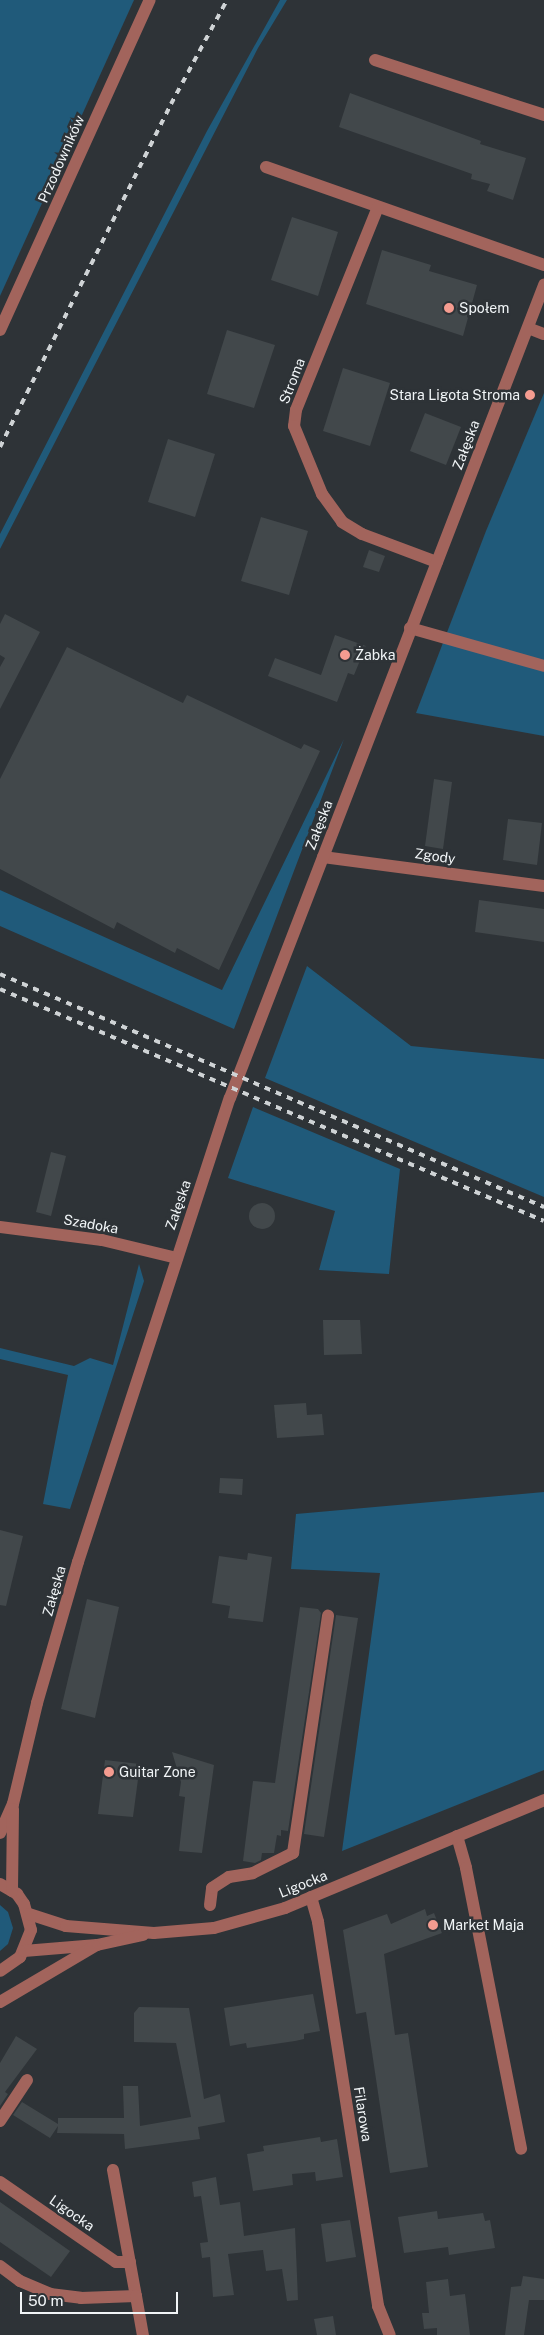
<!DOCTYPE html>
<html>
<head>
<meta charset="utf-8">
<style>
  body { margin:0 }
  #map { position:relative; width:544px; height:2335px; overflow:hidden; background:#2e3337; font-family:"Public Sans",sans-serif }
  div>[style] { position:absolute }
  .green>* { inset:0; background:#205a7a }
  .building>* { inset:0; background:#42484b }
  .round { border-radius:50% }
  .minor>* { height:12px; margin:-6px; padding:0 6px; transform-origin:6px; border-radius:6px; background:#a2645c }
  .rail>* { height:4px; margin-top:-2px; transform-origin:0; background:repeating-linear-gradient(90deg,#cfd3d5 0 6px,transparent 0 12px) }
  .dots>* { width:14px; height:14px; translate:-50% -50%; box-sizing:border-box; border:2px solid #2e3337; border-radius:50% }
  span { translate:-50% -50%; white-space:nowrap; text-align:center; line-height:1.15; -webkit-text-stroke:5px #2e3337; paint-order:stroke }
  .street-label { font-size:14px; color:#f1f5f7 }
  .poi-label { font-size:14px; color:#f1f5f7 }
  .left { translate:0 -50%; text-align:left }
  .right { translate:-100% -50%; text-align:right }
  .scale { position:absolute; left:20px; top:2292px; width:158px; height:22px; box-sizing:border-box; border:2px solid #f1f5f7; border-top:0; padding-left:6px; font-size:15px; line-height:18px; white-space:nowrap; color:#f1f5f7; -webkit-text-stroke:4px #2e3337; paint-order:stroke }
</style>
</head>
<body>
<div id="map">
  <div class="green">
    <div style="clip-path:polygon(0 0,134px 0,0 296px)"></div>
    <div style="clip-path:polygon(280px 0,287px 0,258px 48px,0 549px,0 534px,207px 131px)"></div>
    <div style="clip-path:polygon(544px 393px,544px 736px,416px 713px,486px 531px)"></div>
    <div style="clip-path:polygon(344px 739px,234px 1029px,0 926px,0 890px,222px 990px)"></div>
    <div style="clip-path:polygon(307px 966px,411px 1046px,544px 1059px,544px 1197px,265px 1078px)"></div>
    <div style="clip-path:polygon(253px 1107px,400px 1169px,389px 1274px,319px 1270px,335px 1211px,228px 1178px)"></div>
    <div style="clip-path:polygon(139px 1264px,144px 1281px,70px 1509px,43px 1504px,68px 1375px,0 1359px,0 1348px,74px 1366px,90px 1358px,113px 1365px)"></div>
    <div style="clip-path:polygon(544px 1492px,544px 1770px,342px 1851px,380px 1573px,291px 1569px,296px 1514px)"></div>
    <div style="clip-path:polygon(0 1905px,8px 1912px,13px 1928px,8px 1944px,0 1951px)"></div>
  </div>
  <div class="building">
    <div style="clip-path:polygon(350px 93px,481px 141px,480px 144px,526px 158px,513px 200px,487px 191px,490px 184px,471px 179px,472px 174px,339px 127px)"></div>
    <div style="clip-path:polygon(292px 217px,338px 232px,318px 296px,271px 280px)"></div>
    <div style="clip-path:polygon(382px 250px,431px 265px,429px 271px,477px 285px,463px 336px,366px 304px)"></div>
    <div style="clip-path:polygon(227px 330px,275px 345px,254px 408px,207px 394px)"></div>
    <div style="clip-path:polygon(343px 368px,390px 383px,370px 446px,323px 431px)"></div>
    <div style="clip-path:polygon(425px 413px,461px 427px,446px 465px,410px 451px)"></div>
    <div style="clip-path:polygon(168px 439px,215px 454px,195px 517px,148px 502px)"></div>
    <div style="clip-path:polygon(261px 517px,308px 531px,289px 595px,241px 581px)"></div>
    <div style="clip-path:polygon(369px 550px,385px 556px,379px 572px,363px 567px)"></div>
    <div style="clip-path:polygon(5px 614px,40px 632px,0 709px,0 667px,5px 658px,0 655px,0 624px)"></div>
    <div style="clip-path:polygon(335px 635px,366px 646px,354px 675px,348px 673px,337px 702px,268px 676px,275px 658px,321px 675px)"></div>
    <div style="clip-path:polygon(67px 647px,183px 703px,187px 695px,301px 749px,304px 744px,320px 751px,219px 970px,177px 948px,175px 953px,117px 922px,114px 929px,0 869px,0 779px)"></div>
    <div style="clip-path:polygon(434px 779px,452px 782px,443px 849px,425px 846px)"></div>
    <div style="clip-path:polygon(508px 819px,542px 823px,537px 865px,503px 860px)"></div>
    <div style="clip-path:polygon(479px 900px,544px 909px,544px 942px,475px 932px)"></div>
    <div style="clip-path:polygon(51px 1152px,66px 1156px,51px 1216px,36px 1212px)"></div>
    <div class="round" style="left:249px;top:1203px;width:26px;height:26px"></div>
    <div style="clip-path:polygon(323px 1320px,360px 1320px,362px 1354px,324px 1355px)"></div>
    <div style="clip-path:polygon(306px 1403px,307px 1415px,322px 1414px,324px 1435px,277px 1438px,274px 1405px)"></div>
    <div style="clip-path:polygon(220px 1478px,243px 1479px,242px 1495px,219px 1493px)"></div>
    <div style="clip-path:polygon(0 1530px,23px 1536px,6px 1606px,0 1605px)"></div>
    <div style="clip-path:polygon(248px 1553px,272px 1557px,263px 1622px,228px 1618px,230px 1606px,212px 1603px,219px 1556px,247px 1560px)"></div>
    <div style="clip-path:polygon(87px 1599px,119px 1607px,95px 1718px,61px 1709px)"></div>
    <div style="clip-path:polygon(300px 1607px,318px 1609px,321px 1613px,288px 1831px,281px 1830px,281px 1836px,277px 1835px,274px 1853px,262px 1853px,261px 1860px,255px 1863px,243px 1861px,253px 1781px,275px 1783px)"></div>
    <div style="clip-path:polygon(336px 1615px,358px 1618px,324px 1837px,304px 1834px)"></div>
    <div style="clip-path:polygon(172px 1752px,214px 1765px,202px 1853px,179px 1851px,185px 1797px,179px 1796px,181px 1782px)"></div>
    <div style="clip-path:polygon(105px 1760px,140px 1764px,133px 1817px,98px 1814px)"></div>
    <div style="clip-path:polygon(425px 1909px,427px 1916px,434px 1913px,442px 1933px,384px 1954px,395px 2035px,408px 2033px,428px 2167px,390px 2173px,366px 2012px,356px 2014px,343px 1930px,387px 1914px,391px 1924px)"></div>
    <div style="clip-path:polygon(313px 1994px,320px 2031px,304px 2034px,304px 2039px,295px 2041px,247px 2048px,246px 2043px,230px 2046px,224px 2008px)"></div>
    <div style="clip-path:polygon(139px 2007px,189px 2008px,204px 2099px,220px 2094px,225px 2122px,198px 2127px,200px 2139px,125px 2149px,124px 2134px,57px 2133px,58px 2126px,50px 2138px,13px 2115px,22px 2102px,58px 2124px,58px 2118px,124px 2118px,123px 2086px,138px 2086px,140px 2126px,191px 2117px,176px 2043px,134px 2042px,134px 2013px)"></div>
    <div style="clip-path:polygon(16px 2036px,37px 2049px,5px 2092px,8px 2094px,0 2106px,0 2063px)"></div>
    <div style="clip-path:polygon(320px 2137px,321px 2142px,337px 2139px,343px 2177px,316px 2181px,315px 2172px,292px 2174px,293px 2185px,253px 2191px,247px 2154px,264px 2151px,263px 2146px)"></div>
    <div style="clip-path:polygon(216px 2177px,220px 2205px,240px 2202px,244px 2236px,295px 2228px,298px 2300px,287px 2301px,282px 2269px,266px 2271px,263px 2250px,228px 2254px,234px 2295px,213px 2297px,210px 2257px,202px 2258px,200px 2243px,208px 2242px,201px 2196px,194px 2197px,192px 2182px)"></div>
    <div style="clip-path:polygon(0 2202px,70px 2251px,51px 2277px,0 2242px)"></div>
    <div style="clip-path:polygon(437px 2211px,438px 2219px,483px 2213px,485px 2221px,490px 2220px,495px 2248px,449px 2255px,448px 2247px,404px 2253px,398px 2217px)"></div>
    <div style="clip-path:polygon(350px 2220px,356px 2257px,326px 2262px,321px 2224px)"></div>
    <div style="clip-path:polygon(523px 2276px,544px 2279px,544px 2300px,529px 2300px,524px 2335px,505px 2335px,511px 2287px,521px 2286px)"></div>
    <div style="clip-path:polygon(448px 2279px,450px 2296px,465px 2294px,470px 2335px,437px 2335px,437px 2328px,424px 2329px,422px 2313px,429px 2313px,426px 2282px)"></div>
    <div style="clip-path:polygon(333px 2316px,336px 2335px,317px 2335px,314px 2319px)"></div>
  </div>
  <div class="minor">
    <div style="left:375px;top:60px;width:178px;rotate:18deg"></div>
    <div style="left:266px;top:167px;width:295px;rotate:19.4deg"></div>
    <div style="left:378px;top:207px;width:219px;rotate:112deg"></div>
    <div style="left:296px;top:410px;width:16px;rotate:97deg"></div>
    <div style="left:294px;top:426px;width:74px;rotate:67.6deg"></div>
    <div style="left:322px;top:494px;width:34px;rotate:54deg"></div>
    <div style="left:342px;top:522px;width:23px;rotate:31deg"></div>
    <div style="left:362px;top:534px;width:80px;rotate:20.5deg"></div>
    <div style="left:528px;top:328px;width:17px;rotate:21deg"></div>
    <div style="left:0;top:330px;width:362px;rotate:-65.6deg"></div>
    <div style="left:410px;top:628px;width:139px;rotate:15.8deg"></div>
    <div style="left:323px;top:857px;width:223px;rotate:7.5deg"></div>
    <div style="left:0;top:1227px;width:103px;rotate:7.3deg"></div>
    <div style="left:102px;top:1240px;width:77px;rotate:13.5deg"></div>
    <div style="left:0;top:1833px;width:32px;rotate:-66deg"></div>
    <div style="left:13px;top:1804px;width:104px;rotate:-76.6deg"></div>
    <div style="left:37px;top:1703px;width:147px;rotate:-73.8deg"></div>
    <div style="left:78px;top:1562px;width:488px;rotate:-71.9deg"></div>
    <div style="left:230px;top:1098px;width:872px;rotate:-68.88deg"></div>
    <div style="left:457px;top:1836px;width:33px;rotate:74deg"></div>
    <div style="left:466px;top:1868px;width:286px;rotate:78.9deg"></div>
    <div style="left:0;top:1884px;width:20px;rotate:30deg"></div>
    <div style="left:17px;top:1894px;width:12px;rotate:55deg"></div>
    <div style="left:24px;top:1904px;width:27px;rotate:75deg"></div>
    <div style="left:31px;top:1930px;width:29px;rotate:112deg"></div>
    <div style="left:20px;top:1957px;width:24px;rotate:145deg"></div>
    <div style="left:12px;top:1891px;width:82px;rotate:-89.3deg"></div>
    <div style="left:311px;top:1897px;width:26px;rotate:74deg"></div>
    <div style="left:318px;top:1922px;width:389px;rotate:81.1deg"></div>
    <div style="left:378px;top:2306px;width:31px;rotate:68deg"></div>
    <div style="left:210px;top:1905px;width:17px;rotate:-83deg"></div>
    <div style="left:212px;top:1888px;width:20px;rotate:-33deg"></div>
    <div style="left:229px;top:1877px;width:24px;rotate:-9deg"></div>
    <div style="left:253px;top:1873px;width:45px;rotate:-26.6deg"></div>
    <div style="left:293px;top:1853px;width:240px;rotate:-81.6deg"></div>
    <div style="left:29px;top:1914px;width:39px;rotate:18deg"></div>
    <div style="left:66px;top:1926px;width:88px;rotate:4.5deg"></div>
    <div style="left:154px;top:1933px;width:60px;rotate:-4.8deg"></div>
    <div style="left:214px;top:1928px;width:74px;rotate:-15.7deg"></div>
    <div style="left:285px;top:1908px;width:281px;rotate:-22.6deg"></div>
    <div style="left:24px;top:1951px;width:73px;rotate:-4.7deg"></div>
    <div style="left:97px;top:1945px;width:47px;rotate:-12.3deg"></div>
    <div style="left:0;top:2002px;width:110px;rotate:-30.5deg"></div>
    <div style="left:0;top:2121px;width:49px;rotate:-56.6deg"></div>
    <div style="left:113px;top:2170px;width:128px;rotate:79.7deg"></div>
    <div style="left:0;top:2182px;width:141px;rotate:34.6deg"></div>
    <div style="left:116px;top:2262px;width:14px"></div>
    <div style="left:0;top:2266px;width:25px;rotate:37deg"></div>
    <div style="left:20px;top:2281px;width:33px;rotate:23deg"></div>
    <div style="left:50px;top:2294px;width:31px;rotate:7deg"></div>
    <div style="left:81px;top:2298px;width:55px;rotate:-2.1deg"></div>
    <div style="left:136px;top:2296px;width:40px;rotate:80deg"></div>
  </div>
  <div class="rail">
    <div style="left:0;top:447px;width:383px;rotate:-63.5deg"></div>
    <div style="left:171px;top:104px;width:118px;rotate:-61.7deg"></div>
    <div style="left:0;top:974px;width:592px;rotate:23.19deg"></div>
    <div style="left:0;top:989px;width:591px;rotate:23.1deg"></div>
  </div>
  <div class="dots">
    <div style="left:449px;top:308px;background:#f59c90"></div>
    <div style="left:530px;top:395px;background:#f59c90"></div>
    <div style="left:345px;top:655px;background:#f59c90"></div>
    <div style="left:109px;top:1772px;background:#f59c90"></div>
    <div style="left:433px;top:1925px;background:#f59c90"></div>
  </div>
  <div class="street-label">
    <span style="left:61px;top:159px;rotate:-66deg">Przodowników</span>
    <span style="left:292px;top:381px;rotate:-69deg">Stroma</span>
    <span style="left:466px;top:445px;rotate:-69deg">Załęska</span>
    <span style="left:319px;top:825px;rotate:-69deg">Załęska</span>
    <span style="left:435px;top:856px;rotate:8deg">Zgody</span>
    <span style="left:178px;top:1205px;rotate:-71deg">Załęska</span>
    <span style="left:91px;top:1224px;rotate:10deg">Szadoka</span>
    <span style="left:54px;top:1591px;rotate:-74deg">Załęska</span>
    <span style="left:303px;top:1884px;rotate:-22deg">Ligocka</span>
    <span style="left:363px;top:2114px;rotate:81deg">Filarowa</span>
    <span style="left:72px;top:2213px;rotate:35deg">Ligocka</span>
  </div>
  <div class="poi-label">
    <span class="left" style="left:459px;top:308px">Społem</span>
    <span class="right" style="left:520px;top:395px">Stara Ligota Stroma</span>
    <span class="left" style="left:355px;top:655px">Żabka</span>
    <span class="left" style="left:119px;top:1772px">Guitar Zone</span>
    <span class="left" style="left:443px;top:1925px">Market Maja</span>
  </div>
  <div class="scale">50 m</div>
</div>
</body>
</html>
